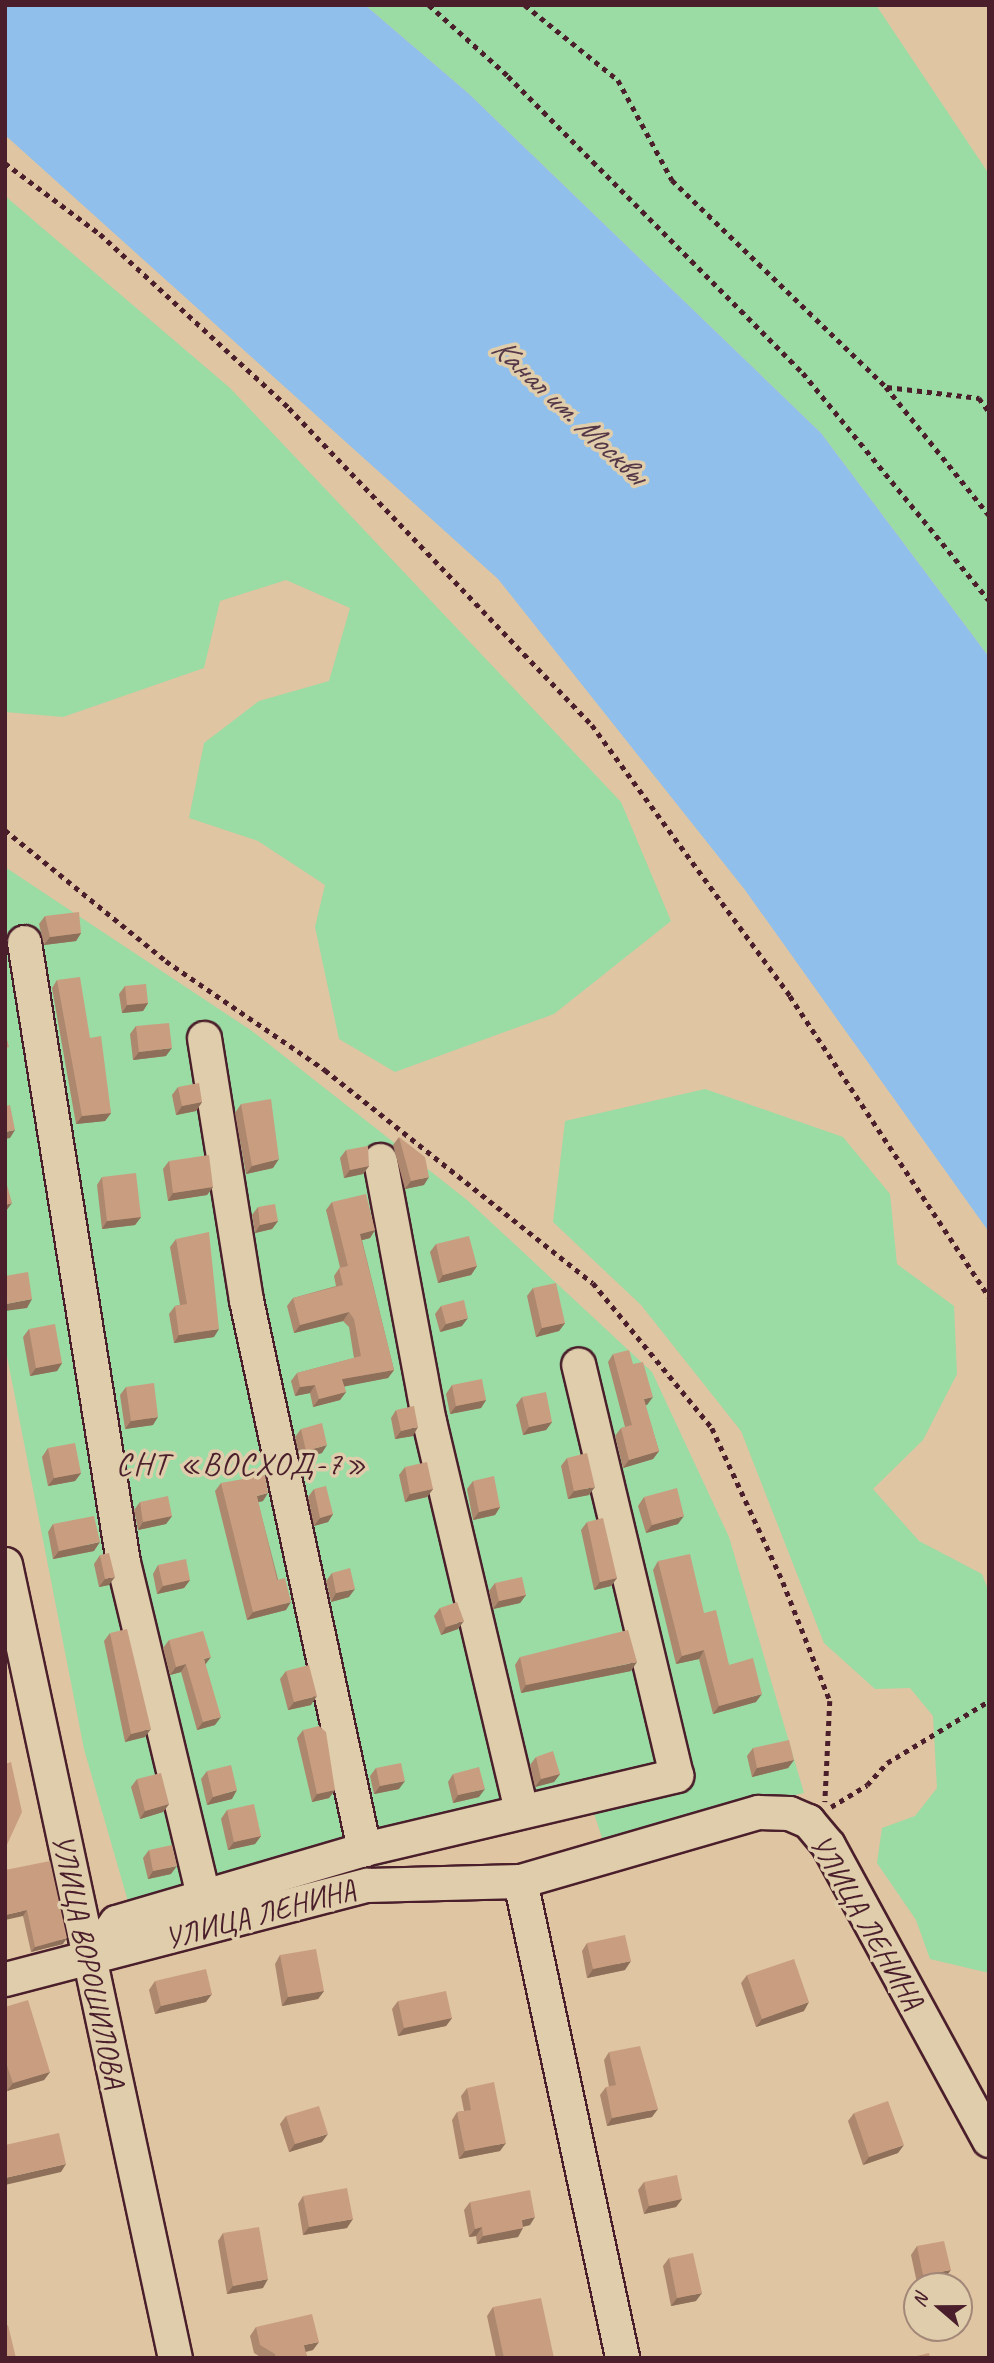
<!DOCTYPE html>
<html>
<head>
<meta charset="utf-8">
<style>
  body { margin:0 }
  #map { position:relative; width:994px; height:2363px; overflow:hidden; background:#dfc5a2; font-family:Caveat,sans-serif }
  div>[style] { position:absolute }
  .green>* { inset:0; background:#9bdba4 }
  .water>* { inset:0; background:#91bfeb }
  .path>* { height:4.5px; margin-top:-2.25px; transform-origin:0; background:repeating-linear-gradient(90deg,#4a1f2b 0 5px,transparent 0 10px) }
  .roads { filter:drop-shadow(2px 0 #4a1f2b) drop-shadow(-2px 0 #4a1f2b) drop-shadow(0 2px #4a1f2b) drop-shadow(0 -2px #4a1f2b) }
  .minor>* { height:33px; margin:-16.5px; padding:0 16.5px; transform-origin:16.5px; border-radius:16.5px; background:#dfcdab }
  .wall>* { inset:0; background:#ad886e }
  .shaded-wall>* { inset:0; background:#8d6f5a }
  .building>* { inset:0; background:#c99e80 }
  span { translate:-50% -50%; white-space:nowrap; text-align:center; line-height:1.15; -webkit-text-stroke:7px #dfcdab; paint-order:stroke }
  .street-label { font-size:30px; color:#4a1f2b }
  .water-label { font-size:32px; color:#553748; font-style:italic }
  .neighbourhood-label { font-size:32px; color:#4a1f2b; letter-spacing:2px }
  .frame { position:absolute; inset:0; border:7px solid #4a1f2b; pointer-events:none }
  .north { position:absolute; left:903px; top:2272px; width:70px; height:70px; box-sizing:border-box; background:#dfcdab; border:2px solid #a38778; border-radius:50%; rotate:290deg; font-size:19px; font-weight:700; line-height:28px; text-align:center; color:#4a1f2b }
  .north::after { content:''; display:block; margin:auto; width:24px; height:32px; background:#4a1f2b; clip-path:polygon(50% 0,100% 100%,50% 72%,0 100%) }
</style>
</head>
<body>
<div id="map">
  <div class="green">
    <div style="clip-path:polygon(365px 5px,876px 5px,989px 174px,989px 657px,821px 433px,468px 93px)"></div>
    <div style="clip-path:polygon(5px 196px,230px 388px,621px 802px,671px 921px,554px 1014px,395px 1072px,339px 1039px,315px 927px,325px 885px,258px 841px,189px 818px,204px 743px,259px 701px,329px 681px,350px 608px,286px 580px,220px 601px,204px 668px,63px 717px,5px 712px)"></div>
    <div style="clip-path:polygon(5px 867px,252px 1031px,467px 1200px,652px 1372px,729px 1537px,804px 1793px,603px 1841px,593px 1810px,136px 1929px,84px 1749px,5px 1346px)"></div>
    <div style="clip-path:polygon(705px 1089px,843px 1137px,890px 1194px,897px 1264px,954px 1306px,957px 1374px,923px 1440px,873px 1489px,919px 1541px,982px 1574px,989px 1592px,989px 1973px,930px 1959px,916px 1920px,877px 1863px,882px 1828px,915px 1816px,937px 1788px,933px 1716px,910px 1688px,875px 1689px,824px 1643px,741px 1431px,641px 1305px,553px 1222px,565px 1121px)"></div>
  </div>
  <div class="water">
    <div style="clip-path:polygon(5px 5px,365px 5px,468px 93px,821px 433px,989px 657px,989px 1232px,745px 890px,498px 579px,5px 135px)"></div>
  </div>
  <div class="path">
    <div style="left:429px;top:5px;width:106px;rotate:41.9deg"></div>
    <div style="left:508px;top:76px;width:419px;rotate:45.2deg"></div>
    <div style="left:803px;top:373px;width:293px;rotate:50.7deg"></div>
    <div style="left:525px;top:5px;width:119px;rotate:38.9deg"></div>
    <div style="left:618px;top:80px;width:114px;rotate:61.6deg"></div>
    <div style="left:672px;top:180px;width:298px;rotate:44deg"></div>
    <div style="left:886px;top:387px;width:164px;rotate:51.2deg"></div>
    <div style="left:5px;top:163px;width:119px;rotate:36.8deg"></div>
    <div style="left:100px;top:234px;width:257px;rotate:42.6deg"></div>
    <div style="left:289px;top:408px;width:439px;rotate:46.3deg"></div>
    <div style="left:592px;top:725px;width:336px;rotate:53.8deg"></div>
    <div style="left:790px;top:996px;width:361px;rotate:56.5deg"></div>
    <div style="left:887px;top:387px;width:93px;rotate:6.8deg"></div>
    <div style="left:979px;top:398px;width:17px;rotate:54deg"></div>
    <div style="left:5px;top:830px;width:208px;rotate:39.1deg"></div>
    <div style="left:166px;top:961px;width:193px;rotate:34.4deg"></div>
    <div style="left:325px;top:1070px;width:342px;rotate:38.5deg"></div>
    <div style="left:593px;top:1283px;width:188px;rotate:50.6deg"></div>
    <div style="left:712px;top:1428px;width:170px;rotate:65.2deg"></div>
    <div style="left:783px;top:1582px;width:128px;rotate:68.4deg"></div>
    <div style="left:830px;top:1701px;width:101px;rotate:92.8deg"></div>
    <div style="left:831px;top:1807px;width:42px;rotate:-31.4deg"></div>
    <div style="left:867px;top:1785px;width:30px;rotate:-48deg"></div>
    <div style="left:887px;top:1763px;width:119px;rotate:-31.3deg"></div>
  </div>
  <div class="roads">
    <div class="minor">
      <div style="left:24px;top:942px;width:628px;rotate:80.93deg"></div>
      <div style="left:123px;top:1562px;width:343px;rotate:76.5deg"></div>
      <div style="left:204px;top:1038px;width:265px;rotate:80.9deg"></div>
      <div style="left:246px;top:1300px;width:562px;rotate:77.87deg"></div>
      <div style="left:380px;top:1160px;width:266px;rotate:79.4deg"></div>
      <div style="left:429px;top:1421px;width:400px;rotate:76.7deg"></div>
      <div style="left:5px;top:1564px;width:812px;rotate:77.92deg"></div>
      <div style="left:520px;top:1881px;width:488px;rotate:77.9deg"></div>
      <div style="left:88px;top:1960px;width:47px;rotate:-53.6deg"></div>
      <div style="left:116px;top:1922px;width:259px;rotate:-16.4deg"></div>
      <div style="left:364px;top:1849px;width:321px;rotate:-13.3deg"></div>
      <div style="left:676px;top:1775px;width:422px;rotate:-103.4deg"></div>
      <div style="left:5px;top:1979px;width:374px;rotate:-14.6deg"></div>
      <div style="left:367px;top:1885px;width:153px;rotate:-1.5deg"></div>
      <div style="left:520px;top:1881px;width:248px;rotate:-16.2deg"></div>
      <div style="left:758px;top:1812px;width:31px;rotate:2deg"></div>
      <div style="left:789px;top:1813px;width:21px;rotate:23deg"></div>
      <div style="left:808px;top:1821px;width:31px;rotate:50deg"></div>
      <div style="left:828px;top:1845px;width:336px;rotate:61.4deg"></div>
    </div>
  </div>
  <div class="wall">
    <div style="clip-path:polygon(45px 916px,81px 933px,76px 941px,44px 945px,39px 924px)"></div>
    <div style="clip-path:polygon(57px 980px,90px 1038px,111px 1113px,105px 1121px,76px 1124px,52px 988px)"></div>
    <div style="clip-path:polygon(125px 986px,148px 1003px,143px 1011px,122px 1013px,119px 994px)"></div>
    <div style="clip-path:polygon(136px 1026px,166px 1056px,133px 1060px,130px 1034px)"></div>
    <div style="clip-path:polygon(178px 1087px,202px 1102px,196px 1111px,176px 1115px,172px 1095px)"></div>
    <div style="clip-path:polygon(241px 1104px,273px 1168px,246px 1174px,235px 1113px)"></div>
    <div style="clip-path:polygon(399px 1137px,424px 1185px,405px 1189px,393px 1145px)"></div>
    <div style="clip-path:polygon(346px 1150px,369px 1166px,363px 1174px,344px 1178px,340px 1158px)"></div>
    <div style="clip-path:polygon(169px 1161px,213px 1187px,207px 1195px,168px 1201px,163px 1169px)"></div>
    <div style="clip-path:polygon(102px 1177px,141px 1217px,135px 1225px,102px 1229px,97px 1185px)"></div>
    <div style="clip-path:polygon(332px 1202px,375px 1230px,370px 1238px,362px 1240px,394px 1370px,388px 1378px,344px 1386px,346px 1392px,340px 1400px,313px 1407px,310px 1393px,295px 1396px,291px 1381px,297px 1373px,354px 1358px,349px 1327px,343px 1321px,294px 1333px,287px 1306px,293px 1298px,336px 1286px,334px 1276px,340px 1267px,326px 1210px)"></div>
    <div style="clip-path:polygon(258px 1207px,278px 1221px,272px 1229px,255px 1233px,252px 1215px)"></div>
    <div style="clip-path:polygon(176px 1239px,214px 1337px,174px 1343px,169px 1314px,175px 1306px,180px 1305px,170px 1247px)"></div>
    <div style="clip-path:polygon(436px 1244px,477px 1266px,471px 1275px,438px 1283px,430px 1252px)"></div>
    <div style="clip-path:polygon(533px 1288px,565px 1323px,559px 1331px,536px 1337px,527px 1296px)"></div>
    <div style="clip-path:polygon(441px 1306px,462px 1326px,440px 1332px,435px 1314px)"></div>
    <div style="clip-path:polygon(29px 1329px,62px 1363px,57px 1371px,30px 1376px,23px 1337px)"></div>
    <div style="clip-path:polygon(613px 1354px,647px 1405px,645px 1405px,659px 1451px,653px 1459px,623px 1468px,615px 1436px,621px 1428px,625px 1427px,608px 1362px)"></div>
    <div style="clip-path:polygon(452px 1385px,486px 1400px,481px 1408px,450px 1414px,446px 1394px)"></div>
    <div style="clip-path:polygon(126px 1387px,153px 1425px,125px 1429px,120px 1395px)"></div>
    <div style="clip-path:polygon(522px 1397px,552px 1422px,546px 1430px,523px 1435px,516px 1405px)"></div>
    <div style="clip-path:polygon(396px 1410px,413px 1436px,395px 1439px,391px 1418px)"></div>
    <div style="clip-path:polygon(301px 1429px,322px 1453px,300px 1459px,295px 1437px)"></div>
    <div style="clip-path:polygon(48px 1448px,81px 1473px,75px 1481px,48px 1486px,42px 1457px)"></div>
    <div style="clip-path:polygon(567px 1458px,589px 1495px,568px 1499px,561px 1466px)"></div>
    <div style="clip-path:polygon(405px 1467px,433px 1489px,427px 1497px,405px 1502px,399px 1475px)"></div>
    <div style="clip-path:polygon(473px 1481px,500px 1507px,495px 1515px,473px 1520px,467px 1489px)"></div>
    <div style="clip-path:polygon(221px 1483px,263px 1501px,258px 1502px,286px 1610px,247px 1620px,215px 1491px)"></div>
    <div style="clip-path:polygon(314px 1489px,333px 1514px,328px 1522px,314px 1526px,308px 1497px)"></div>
    <div style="clip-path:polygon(644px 1497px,678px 1524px,646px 1533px,638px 1506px)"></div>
    <div style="clip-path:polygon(140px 1502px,172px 1516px,166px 1524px,138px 1530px,134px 1510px)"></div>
    <div style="clip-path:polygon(587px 1522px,617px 1578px,611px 1586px,594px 1590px,581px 1530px)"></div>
    <div style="clip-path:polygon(53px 1524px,94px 1551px,53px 1559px,48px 1532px)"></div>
    <div style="clip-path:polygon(100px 1555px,109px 1585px,99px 1587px,94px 1564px)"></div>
    <div style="clip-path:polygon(658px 1561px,704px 1613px,729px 1665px,756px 1702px,713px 1714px,699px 1659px,676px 1664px,653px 1570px)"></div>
    <div style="clip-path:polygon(158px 1565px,190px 1580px,184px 1588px,157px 1594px,153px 1574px)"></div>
    <div style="clip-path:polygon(332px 1573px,349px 1597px,331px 1602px,326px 1581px)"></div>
    <div style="clip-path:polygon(495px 1583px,526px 1595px,520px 1603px,493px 1609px,489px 1591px)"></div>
    <div style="clip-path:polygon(440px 1608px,458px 1629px,441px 1635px,434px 1616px)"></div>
    <div style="clip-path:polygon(110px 1633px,145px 1737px,125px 1742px,104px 1641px)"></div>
    <div style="clip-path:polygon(169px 1640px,205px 1665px,215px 1725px,197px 1730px,181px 1672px,170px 1675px,163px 1648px)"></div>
    <div style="clip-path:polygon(520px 1657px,631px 1671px,521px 1693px,515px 1665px)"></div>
    <div style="clip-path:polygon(286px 1671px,311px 1705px,288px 1710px,280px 1679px)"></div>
    <div style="clip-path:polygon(303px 1730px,335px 1790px,329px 1798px,312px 1802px,297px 1738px)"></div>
    <div style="clip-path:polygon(753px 1748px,794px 1760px,788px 1768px,752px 1777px,747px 1756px)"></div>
    <div style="clip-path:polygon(536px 1757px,560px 1774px,554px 1782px,535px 1787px,530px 1765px)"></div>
    <div style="clip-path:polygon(376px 1768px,399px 1789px,374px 1794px,370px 1776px)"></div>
    <div style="clip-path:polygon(207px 1771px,232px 1799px,207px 1805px,201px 1779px)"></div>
    <div style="clip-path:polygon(453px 1774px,479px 1797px,453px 1803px,448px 1782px)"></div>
    <div style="clip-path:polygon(137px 1779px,169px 1804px,163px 1812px,140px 1819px,131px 1787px)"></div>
    <div style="clip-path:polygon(227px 1810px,261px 1836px,255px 1844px,228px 1850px,221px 1819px)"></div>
    <div style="clip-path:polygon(149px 1850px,171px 1874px,148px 1879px,143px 1858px)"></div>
    <div style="clip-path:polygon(5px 1870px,63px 1944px,31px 1952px,23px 1916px)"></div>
    <div style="clip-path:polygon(587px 1943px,625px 1970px,587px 1978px,582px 1951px)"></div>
    <div style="clip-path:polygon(280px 1955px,324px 1991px,318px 1999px,282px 2006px,275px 1964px)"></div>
    <div style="clip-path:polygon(747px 1975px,804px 2011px,756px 2027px,741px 1983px)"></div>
    <div style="clip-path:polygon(155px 1981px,206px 2002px,155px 2014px,149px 1990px)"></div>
    <div style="clip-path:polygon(398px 2001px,452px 2018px,446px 2026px,398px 2036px,392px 2009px)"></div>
    <div style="clip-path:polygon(5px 2007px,50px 2072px,44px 2080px,7px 2091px,5px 2085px)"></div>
    <div style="clip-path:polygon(609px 2052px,652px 2117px,607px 2126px,600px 2095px,606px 2087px,609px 2087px,604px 2060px)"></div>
    <div style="clip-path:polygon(467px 2088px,500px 2151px,459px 2159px,452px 2120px,457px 2112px,464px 2111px,461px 2096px)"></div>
    <div style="clip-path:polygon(854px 2113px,898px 2153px,863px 2165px,848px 2121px)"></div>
    <div style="clip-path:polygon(286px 2116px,322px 2142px,289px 2152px,280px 2124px)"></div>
    <div style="clip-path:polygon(644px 2182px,682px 2199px,676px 2207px,644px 2214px,638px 2190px)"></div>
    <div style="clip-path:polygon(303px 2196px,347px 2228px,303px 2235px,298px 2204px)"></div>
    <div style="clip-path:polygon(470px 2202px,530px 2225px,523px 2227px,518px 2237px,477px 2244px,476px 2236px,469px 2237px,464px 2210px)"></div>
    <div style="clip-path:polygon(223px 2233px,263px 2288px,227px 2294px,218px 2241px)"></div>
    <div style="clip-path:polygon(917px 2246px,945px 2278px,917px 2283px,911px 2255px)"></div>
    <div style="clip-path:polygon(669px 2258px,696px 2301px,671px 2306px,663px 2266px)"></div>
    <div style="clip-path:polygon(493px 2307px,554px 2358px,496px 2358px,487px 2316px)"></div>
    <div style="clip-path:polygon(256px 2327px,313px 2350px,306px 2352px,307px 2358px,262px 2358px,254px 2353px,250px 2336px)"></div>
  </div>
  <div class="shaded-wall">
    <div style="clip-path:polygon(81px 933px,76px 941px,44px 945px,50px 937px)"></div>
    <div style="clip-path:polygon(148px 1003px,143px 1011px,122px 1013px,127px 1005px)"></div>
    <div style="clip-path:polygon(172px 1048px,166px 1056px,133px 1060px,139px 1052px)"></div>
    <div style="clip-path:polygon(202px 1102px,196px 1111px,176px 1115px,182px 1106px)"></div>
    <div style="clip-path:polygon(111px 1113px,105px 1121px,76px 1124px,82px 1116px)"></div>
    <div style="clip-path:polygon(15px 1130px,10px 1138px,5px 1139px,5px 1132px)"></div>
    <div style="clip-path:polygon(279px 1159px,273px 1168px,246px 1174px,252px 1166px)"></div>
    <div style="clip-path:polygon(369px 1166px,363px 1174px,344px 1178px,350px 1170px)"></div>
    <div style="clip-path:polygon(429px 1177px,424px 1185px,405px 1189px,411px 1181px)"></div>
    <div style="clip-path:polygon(213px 1187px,207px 1195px,168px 1201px,173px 1193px)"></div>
    <div style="clip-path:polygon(12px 1203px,6px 1211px,5px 1211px,5px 1205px)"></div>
    <div style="clip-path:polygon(141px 1217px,135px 1225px,102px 1229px,107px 1221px)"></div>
    <div style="clip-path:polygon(278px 1221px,272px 1229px,255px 1233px,260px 1225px)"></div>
    <div style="clip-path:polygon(375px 1230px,370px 1238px,355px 1242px,360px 1234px)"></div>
    <div style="clip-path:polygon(477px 1266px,471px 1275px,438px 1283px,443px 1275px)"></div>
    <div style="clip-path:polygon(32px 1299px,27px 1308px,5px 1311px,6px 1304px)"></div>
    <div style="clip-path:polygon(349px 1312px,343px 1321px,294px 1333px,300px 1325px)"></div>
    <div style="clip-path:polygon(468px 1318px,462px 1326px,440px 1332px,446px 1324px)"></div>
    <div style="clip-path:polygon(565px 1323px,559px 1331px,536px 1337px,542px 1328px)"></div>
    <div style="clip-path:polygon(219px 1329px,214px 1337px,174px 1343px,179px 1335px)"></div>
    <div style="clip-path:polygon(62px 1363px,57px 1371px,30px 1376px,36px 1368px)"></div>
    <div style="clip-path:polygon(394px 1370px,388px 1378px,337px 1388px,342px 1379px)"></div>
    <div style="clip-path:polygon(315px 1385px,310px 1393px,295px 1396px,300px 1387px)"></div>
    <div style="clip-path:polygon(346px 1392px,340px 1400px,313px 1407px,319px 1399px)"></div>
    <div style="clip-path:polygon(653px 1397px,647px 1405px,638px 1407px,644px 1399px)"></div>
    <div style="clip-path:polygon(486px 1400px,481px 1408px,450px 1414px,456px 1406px)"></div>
    <div style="clip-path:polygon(158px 1417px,153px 1425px,125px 1429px,131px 1421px)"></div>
    <div style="clip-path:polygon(552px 1422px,546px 1430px,523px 1435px,529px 1427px)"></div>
    <div style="clip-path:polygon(418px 1427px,413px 1436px,395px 1439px,401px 1431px)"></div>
    <div style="clip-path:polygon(327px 1445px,322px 1453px,300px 1459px,306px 1451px)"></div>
    <div style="clip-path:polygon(659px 1451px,653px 1459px,623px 1468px,629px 1460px)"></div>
    <div style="clip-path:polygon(81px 1473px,75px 1481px,48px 1486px,54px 1478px)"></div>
    <div style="clip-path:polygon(595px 1487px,589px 1495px,568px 1499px,574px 1491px)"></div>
    <div style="clip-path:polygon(433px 1489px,427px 1497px,405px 1502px,410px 1494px)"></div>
    <div style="clip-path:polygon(268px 1493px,263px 1501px,251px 1504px,257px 1496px)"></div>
    <div style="clip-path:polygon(500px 1507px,495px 1515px,473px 1520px,479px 1512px)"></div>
    <div style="clip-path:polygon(333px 1514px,328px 1522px,314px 1526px,320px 1518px)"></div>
    <div style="clip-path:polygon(172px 1516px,166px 1524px,138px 1530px,143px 1522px)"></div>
    <div style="clip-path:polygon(684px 1516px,678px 1524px,646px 1533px,652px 1525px)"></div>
    <div style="clip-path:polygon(100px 1542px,94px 1551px,53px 1559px,59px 1551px)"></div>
    <div style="clip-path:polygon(115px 1577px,109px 1585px,99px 1587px,105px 1579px)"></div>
    <div style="clip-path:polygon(617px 1578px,611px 1586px,594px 1590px,600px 1582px)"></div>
    <div style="clip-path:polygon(190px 1580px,184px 1588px,157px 1594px,163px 1586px)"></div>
    <div style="clip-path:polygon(355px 1589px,349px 1597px,331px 1602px,336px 1593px)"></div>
    <div style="clip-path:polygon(526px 1595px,520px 1603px,493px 1609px,499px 1601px)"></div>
    <div style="clip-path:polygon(291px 1602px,286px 1610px,247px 1620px,253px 1612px)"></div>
    <div style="clip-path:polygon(464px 1621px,458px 1629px,441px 1635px,446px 1627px)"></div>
    <div style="clip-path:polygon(704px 1650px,699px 1659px,676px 1664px,682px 1656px)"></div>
    <div style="clip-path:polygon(211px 1657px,205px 1665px,204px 1659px)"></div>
    <div style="clip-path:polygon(637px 1662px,631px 1671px,521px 1693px,526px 1685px)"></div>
    <div style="clip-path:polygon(186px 1664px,181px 1672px,170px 1675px,176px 1667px)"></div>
    <div style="clip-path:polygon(762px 1694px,756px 1702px,713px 1714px,719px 1706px)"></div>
    <div style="clip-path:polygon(317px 1696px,311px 1705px,288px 1710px,294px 1702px)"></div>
    <div style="clip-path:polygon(221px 1717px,215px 1725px,197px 1730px,203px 1722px)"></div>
    <div style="clip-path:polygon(151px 1729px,145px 1737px,125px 1742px,131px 1734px)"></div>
    <div style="clip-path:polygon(794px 1760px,788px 1768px,752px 1777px,757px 1768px)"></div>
    <div style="clip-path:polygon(560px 1774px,554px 1782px,535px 1787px,541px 1779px)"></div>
    <div style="clip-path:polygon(405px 1781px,399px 1789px,374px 1794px,380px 1786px)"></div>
    <div style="clip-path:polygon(485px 1789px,479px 1797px,453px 1803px,458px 1795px)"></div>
    <div style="clip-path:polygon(237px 1790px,232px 1799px,207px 1805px,213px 1797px)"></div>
    <div style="clip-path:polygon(335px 1790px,329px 1798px,312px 1802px,317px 1794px)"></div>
    <div style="clip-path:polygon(169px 1804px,163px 1812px,140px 1819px,145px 1811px)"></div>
    <div style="clip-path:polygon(261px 1836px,255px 1844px,228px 1850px,234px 1842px)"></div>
    <div style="clip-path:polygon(177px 1866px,171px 1874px,148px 1879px,153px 1871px)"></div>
    <div style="clip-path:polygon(27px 1910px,23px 1916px,5px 1920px,5px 1915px)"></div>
    <div style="clip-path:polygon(67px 1938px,63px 1944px,31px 1952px,35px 1947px)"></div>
    <div style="clip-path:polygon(631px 1961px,625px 1970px,587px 1978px,593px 1969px)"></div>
    <div style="clip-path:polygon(324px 1991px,318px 1999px,282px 2006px,288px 1997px)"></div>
    <div style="clip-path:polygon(212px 1994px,206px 2002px,155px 2014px,161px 2006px)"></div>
    <div style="clip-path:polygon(809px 2002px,804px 2011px,756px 2027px,762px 2019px)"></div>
    <div style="clip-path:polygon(452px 2018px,446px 2026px,398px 2036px,404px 2028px)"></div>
    <div style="clip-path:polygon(50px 2072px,44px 2080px,7px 2091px,13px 2083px)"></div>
    <div style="clip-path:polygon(658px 2109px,652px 2117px,607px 2126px,612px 2118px)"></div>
    <div style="clip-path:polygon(328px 2134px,322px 2142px,289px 2152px,295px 2144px)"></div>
    <div style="clip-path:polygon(506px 2143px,500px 2151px,459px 2159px,465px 2151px)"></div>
    <div style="clip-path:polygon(904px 2145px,898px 2153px,863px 2165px,869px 2157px)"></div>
    <div style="clip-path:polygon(66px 2164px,61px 2172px,5px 2185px,5px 2178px)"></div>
    <div style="clip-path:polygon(682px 2199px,676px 2207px,644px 2214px,649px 2206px)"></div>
    <div style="clip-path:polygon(535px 2217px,530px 2225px,516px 2228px,522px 2220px)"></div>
    <div style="clip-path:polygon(353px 2219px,347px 2228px,303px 2235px,309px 2227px)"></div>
    <div style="clip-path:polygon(482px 2227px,476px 2236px,469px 2237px,475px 2229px)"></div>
    <div style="clip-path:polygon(523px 2228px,518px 2237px,477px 2244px,483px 2236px)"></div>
    <div style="clip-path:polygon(951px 2270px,945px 2278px,917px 2283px,923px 2275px)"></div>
    <div style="clip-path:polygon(268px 2279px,263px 2288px,227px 2294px,233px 2286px)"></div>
    <div style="clip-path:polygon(702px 2293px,696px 2301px,671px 2306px,677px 2298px)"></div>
    <div style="clip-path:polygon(319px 2342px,313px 2350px,298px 2353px,304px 2345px)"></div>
  </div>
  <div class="building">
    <div style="clip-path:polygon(79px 912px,81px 933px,50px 937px,45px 916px)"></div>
    <div style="clip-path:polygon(80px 977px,90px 1038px,101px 1036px,111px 1113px,82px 1116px,57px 980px)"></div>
    <div style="clip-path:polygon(146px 984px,148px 1003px,127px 1005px,125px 986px)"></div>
    <div style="clip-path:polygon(169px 1023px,172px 1048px,139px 1052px,136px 1026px)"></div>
    <div style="clip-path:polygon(5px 1032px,9px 1047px,5px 1048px)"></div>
    <div style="clip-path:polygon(199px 1083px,202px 1102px,182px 1106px,178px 1087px)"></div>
    <div style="clip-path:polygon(271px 1099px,279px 1159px,252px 1166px,241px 1104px)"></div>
    <div style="clip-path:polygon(10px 1105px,15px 1130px,5px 1132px,5px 1106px)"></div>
    <div style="clip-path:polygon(399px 1137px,425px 1157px,429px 1177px,411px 1181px)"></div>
    <div style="clip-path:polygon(368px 1146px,369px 1166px,350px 1170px,346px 1150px)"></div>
    <div style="clip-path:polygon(209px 1155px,213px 1187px,173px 1193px,169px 1161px)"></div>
    <div style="clip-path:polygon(136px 1173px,141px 1217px,107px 1221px,102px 1177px)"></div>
    <div style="clip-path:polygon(7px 1185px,12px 1203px,5px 1205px,5px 1186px)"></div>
    <div style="clip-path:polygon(366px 1194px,375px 1230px,360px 1234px,394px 1370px,342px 1379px,346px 1392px,319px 1399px,315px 1385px,300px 1387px,297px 1373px,361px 1356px,354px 1319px,349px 1312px,300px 1325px,293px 1298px,343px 1285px,339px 1268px,348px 1266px,332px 1202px)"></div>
    <div style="clip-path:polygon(275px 1204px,278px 1221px,260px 1225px,258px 1207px)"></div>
    <div style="clip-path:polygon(209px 1232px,219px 1329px,179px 1335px,175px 1306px,187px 1304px,176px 1239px)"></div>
    <div style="clip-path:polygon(469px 1236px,477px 1266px,443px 1275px,436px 1244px)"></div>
    <div style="clip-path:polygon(28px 1272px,32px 1299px,6px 1304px,5px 1276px)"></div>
    <div style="clip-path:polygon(556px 1283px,565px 1323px,542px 1328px,533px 1288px)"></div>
    <div style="clip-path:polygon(464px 1300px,468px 1318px,446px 1324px,441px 1306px)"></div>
    <div style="clip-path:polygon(55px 1324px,62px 1363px,36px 1368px,29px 1329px)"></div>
    <div style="clip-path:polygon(629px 1350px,633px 1364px,643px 1362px,653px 1397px,644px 1399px,659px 1451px,629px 1460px,621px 1428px,632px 1425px,613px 1354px)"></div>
    <div style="clip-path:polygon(482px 1379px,486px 1400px,456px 1406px,452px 1385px)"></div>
    <div style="clip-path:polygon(154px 1383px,158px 1417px,131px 1421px,126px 1387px)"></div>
    <div style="clip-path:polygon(546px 1392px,552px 1422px,529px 1427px,522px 1397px)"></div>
    <div style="clip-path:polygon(414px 1406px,418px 1427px,401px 1431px,396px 1410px)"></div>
    <div style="clip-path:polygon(322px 1423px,327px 1445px,306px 1451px,301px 1429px)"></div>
    <div style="clip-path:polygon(75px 1443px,81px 1473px,54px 1478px,48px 1448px)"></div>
    <div style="clip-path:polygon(587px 1453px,595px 1487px,574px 1491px,567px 1458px)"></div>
    <div style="clip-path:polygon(427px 1462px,433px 1489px,410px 1494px,405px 1467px)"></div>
    <div style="clip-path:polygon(265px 1475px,268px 1493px,257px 1496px,277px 1580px,285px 1578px,291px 1602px,253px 1612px,221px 1483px)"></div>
    <div style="clip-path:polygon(494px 1476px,500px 1507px,479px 1512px,473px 1481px)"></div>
    <div style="clip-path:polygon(326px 1486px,333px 1514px,320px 1518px,314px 1489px)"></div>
    <div style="clip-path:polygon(677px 1488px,684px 1516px,652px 1525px,644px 1497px)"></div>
    <div style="clip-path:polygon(168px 1496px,172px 1516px,143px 1522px,140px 1502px)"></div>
    <div style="clip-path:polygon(94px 1516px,100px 1542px,59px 1551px,53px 1524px)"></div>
    <div style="clip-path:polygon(603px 1518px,617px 1578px,600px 1582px,587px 1522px)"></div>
    <div style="clip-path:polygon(109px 1553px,115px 1577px,105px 1579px,100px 1555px)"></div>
    <div style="clip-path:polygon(690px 1554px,704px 1613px,716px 1610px,729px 1665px,753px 1658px,762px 1694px,719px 1706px,704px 1650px,682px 1656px,658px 1561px)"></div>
    <div style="clip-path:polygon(186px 1559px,190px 1580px,163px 1586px,158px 1565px)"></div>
    <div style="clip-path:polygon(350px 1568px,355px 1589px,336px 1593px,332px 1573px)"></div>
    <div style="clip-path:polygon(522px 1577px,526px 1595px,499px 1601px,495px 1583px)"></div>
    <div style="clip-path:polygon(457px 1602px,464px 1621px,446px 1627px,440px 1608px)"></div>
    <div style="clip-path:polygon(127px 1629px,151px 1729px,131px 1734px,110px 1633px)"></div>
    <div style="clip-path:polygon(628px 1630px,637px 1662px,526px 1685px,520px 1657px)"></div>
    <div style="clip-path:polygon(203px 1631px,211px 1657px,204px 1659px,221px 1717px,203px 1722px,186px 1664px,176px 1667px,169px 1640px)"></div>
    <div style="clip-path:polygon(309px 1665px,317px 1696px,294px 1702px,286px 1671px)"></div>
    <div style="clip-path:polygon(319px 1726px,326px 1732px,335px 1790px,317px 1794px,303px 1730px)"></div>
    <div style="clip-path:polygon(789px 1740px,794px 1760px,757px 1768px,753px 1748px)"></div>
    <div style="clip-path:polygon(553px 1751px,560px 1774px,541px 1779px,536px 1757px)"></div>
    <div style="clip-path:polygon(11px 1762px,22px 1812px,5px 1849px,5px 1764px)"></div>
    <div style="clip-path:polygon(401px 1763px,405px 1781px,380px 1786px,376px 1768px)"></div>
    <div style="clip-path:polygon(231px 1765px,237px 1790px,213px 1797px,207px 1771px)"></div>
    <div style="clip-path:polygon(479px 1767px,485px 1789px,458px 1795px,453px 1774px)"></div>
    <div style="clip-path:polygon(161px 1773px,169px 1804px,145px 1811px,137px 1779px)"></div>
    <div style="clip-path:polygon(254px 1804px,261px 1836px,234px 1842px,227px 1810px)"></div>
    <div style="clip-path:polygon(172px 1845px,177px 1866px,153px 1871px,149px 1850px)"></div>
    <div style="clip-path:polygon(50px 1861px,67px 1938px,35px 1947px,27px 1910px,5px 1915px,5px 1870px)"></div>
    <div style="clip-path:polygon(625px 1935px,631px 1961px,593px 1969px,587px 1943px)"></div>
    <div style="clip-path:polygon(316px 1949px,324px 1991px,288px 1997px,280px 1955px)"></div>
    <div style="clip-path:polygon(794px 1959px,809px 2002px,762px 2019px,747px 1975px)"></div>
    <div style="clip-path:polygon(206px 1969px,212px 1994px,161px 2006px,155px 1981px)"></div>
    <div style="clip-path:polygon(446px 1991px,452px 2018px,404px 2028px,398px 2001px)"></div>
    <div style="clip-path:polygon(28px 2000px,50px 2072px,13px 2083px,5px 2060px,5px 2007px)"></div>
    <div style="clip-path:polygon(640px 2046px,658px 2109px,612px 2118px,606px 2087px,616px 2085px,609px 2052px)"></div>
    <div style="clip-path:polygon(494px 2082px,506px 2143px,465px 2151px,457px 2112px,471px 2110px,467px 2088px)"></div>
    <div style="clip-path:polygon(888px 2101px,904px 2145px,869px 2157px,854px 2113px)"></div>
    <div style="clip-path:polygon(319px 2106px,328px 2134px,295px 2144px,286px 2116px)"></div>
    <div style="clip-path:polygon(59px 2133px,66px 2164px,5px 2178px,5px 2145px)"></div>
    <div style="clip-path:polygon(677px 2175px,682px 2199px,649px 2206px,644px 2182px)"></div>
    <div style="clip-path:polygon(347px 2188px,353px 2219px,309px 2227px,303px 2196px)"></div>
    <div style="clip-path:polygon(530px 2190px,535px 2217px,522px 2220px,523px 2228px,483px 2236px,482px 2227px,475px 2229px,470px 2202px)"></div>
    <div style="clip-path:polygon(259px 2227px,268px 2279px,233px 2286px,223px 2233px)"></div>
    <div style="clip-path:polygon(944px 2241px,951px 2270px,923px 2275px,917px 2246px)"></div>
    <div style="clip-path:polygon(693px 2253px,702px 2293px,677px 2298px,669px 2258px)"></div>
    <div style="clip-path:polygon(541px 2298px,554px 2358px,504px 2358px,493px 2307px)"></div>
    <div style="clip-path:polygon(312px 2314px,319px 2342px,304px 2345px,307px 2358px,276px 2358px,275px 2354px,260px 2345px,256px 2327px)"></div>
    <div style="clip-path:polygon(8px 2325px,16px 2358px,5px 2358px,5px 2326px)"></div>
    <div style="clip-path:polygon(929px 2353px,930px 2358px,909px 2358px)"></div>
  </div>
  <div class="street-label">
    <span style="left:260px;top:1914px;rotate:-15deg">УЛИЦА ЛЕНИНА</span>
    <span style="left:867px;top:1922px;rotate:60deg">УЛИЦА ЛЕНИНА</span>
    <span style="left:89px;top:1961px;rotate:78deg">УЛИЦА ВОРОШИЛОВА</span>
  </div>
  <div class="water-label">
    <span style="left:569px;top:411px;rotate:43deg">Канал им. Москвы</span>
  </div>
  <div class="neighbourhood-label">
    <span style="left:242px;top:1464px">СНТ «ВОСХОД-7»</span>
  </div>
  <div class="frame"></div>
  <div class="north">N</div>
</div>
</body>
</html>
